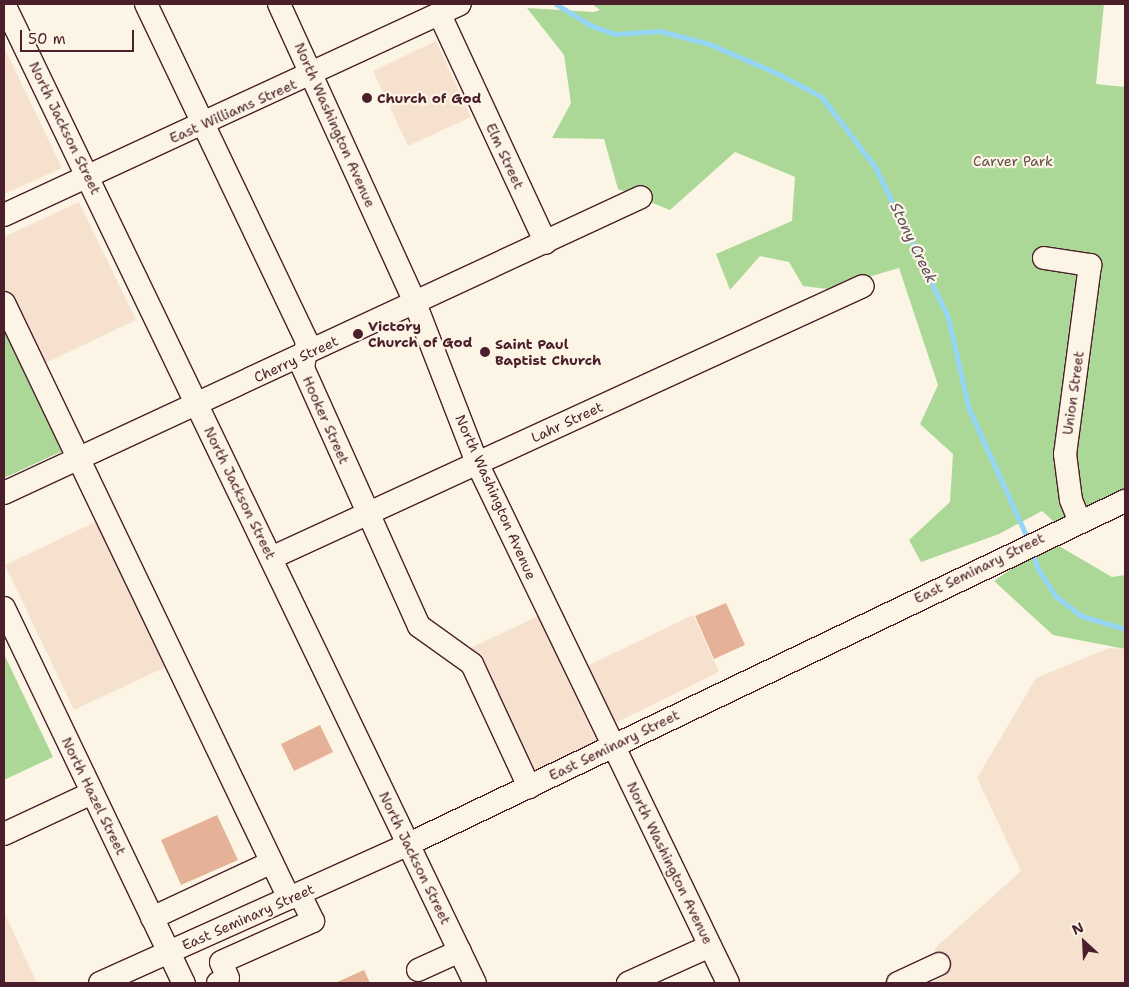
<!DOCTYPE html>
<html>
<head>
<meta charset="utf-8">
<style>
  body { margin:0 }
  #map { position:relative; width:1129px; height:987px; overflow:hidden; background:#fcf5e5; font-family:"Shantell Sans",sans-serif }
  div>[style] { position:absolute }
  .built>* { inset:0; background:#f5e1ce }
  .green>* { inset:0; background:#acd897 }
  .stream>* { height:4.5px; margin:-2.25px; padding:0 2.25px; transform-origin:2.25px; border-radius:2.25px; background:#95d6f7 }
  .building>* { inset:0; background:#e5b298 }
  .roads { filter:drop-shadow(1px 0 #4a1f2b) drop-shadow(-1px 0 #4a1f2b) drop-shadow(0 1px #4a1f2b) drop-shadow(0 -1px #4a1f2b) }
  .minor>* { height:22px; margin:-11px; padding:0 11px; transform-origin:11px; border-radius:11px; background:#fcf5e5 }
  .dots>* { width:14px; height:14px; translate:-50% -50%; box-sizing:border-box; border:2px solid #fcf5e5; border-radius:50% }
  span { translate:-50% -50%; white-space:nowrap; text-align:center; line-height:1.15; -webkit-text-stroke:4.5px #fcf5e5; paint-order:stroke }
  .poi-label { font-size:14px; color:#4a1f2b; font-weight:700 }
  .left { translate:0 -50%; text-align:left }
  .street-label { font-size:14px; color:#4a1f2b }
  .park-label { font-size:14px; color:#624d46 }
  .water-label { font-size:15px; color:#5d4d5e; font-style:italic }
  .frame { position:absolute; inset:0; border:5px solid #4a1f2b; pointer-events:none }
  .north { position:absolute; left:1059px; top:917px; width:50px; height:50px; -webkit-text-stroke:4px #fcf5e5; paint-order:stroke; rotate:335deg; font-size:14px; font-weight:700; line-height:20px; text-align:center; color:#4a1f2b }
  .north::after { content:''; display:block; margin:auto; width:18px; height:22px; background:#4a1f2b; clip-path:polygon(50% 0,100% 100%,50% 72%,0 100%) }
  .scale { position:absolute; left:20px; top:30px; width:114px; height:22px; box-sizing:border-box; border:2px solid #4a1f2b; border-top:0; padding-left:6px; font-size:15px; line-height:18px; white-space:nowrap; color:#4a1f2b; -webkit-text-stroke:4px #fcf5e5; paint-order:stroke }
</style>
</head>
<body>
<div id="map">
  <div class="built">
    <div style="clip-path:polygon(436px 41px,471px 117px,408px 146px,373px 71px)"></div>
    <div style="clip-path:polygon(4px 47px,62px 168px,4px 194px)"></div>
    <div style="clip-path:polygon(79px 202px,136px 320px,35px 368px,4px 303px,4px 237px)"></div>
    <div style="clip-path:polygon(106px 517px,176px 662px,74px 710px,5px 565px)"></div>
    <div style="clip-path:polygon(693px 615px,719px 672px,615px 723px,587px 666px)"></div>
    <div style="clip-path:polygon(538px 616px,597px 742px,532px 772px,458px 654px)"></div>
    <div style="clip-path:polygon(1109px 648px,1125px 649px,1125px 983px,930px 983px,946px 975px,934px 949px,1021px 871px,977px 778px,1036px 678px)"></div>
    <div style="clip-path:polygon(4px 912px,37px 983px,4px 983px)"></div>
  </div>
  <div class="green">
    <div style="clip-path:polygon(592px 4px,1104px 4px,1096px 84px,1125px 87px,1125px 501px,1062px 529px,1042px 511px,999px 534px,921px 562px,909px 540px,950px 502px,953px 454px,920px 424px,938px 385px,899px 268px,828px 289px,803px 286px,789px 262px,760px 256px,730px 290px,716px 254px,792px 221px,795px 177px,735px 152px,670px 210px,618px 189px,604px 139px,552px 138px,571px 103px,564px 55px,527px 8px,594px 12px,600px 10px)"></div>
    <div style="clip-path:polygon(4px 303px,71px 447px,4px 478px)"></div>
    <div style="clip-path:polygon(1059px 546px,1112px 577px,1125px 575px,1125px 649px,1053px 635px,994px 581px,1014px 567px)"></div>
    <div style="clip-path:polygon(4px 654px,53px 757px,4px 780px)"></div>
  </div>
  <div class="stream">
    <div style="left:556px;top:4px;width:42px;rotate:31.4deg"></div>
    <div style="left:592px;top:26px;width:24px;rotate:19deg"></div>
    <div style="left:615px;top:34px;width:45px;rotate:-3.8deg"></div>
    <div style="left:660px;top:31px;width:52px;rotate:14.6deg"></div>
    <div style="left:710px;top:44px;width:77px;rotate:23.6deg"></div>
    <div style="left:781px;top:75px;width:47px;rotate:28.2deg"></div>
    <div style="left:822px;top:97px;width:89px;rotate:52.7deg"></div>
    <div style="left:876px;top:168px;width:165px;rotate:64.1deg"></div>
    <div style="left:948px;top:316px;width:94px;rotate:77.1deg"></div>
    <div style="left:969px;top:408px;width:146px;rotate:65.7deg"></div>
    <div style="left:1033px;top:553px;width:18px;rotate:71deg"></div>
    <div style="left:1039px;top:570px;width:31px;rotate:57deg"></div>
    <div style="left:1056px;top:596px;width:33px;rotate:38deg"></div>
    <div style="left:1082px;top:616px;width:45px;rotate:16.8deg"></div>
  </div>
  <div class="building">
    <div style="clip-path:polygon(726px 603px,745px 645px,714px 659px,695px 616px)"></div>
    <div style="clip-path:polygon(320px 725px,333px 752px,294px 771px,281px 744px)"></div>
    <div style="clip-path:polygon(217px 815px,238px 860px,181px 885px,161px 840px)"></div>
    <div style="clip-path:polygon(364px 970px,370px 983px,335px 983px)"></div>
  </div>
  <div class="roads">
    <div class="minor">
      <div style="left:4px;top:4px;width:1086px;rotate:64.31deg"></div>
      <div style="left:146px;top:4px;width:373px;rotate:64.5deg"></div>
      <div style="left:307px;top:341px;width:27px;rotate:98deg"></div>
      <div style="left:303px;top:368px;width:283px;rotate:65.8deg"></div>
      <div style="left:419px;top:626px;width:65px;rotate:35.6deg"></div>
      <div style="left:472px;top:664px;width:136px;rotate:65.1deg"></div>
      <div style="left:279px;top:4px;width:328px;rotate:65.5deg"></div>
      <div style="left:415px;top:303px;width:172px;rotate:68.8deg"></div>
      <div style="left:477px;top:463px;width:577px;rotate:64.23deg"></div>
      <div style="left:440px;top:15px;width:251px;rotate:65.1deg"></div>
      <div style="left:4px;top:215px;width:502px;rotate:-24.83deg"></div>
      <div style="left:1044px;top:258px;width:47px;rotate:8.7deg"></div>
      <div style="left:1090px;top:265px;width:191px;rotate:97.5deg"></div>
      <div style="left:1065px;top:454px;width:46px;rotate:82.6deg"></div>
      <div style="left:1071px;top:500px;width:22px;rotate:68deg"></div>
      <div style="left:4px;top:303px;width:660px;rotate:64.41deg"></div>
      <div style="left:4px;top:493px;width:702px;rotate:-24.92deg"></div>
      <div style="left:271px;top:558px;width:651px;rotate:-24.68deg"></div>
      <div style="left:4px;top:608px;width:416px;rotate:64.4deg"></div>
      <div style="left:4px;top:834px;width:97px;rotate:-25deg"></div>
      <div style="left:152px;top:918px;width:132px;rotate:-25deg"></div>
      <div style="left:418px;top:970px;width:46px;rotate:-24.3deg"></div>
      <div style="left:100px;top:983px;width:339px;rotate:-24.2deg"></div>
      <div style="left:409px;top:844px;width:794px;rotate:-25.6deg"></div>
      <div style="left:218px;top:983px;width:11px;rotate:-27deg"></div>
      <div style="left:228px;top:978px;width:17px;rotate:-114deg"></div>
      <div style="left:221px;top:962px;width:101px;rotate:-24deg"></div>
      <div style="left:313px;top:921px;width:30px;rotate:-116deg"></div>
      <div style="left:628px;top:983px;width:90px;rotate:-24.3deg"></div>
      <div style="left:898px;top:983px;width:45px;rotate:-24.9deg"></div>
    </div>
  </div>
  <div class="dots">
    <div style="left:367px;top:98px;background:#4a1f2b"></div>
    <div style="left:358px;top:334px;background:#4a1f2b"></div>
    <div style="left:485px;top:352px;background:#4a1f2b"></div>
  </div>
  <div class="poi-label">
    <span class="left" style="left:377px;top:98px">Church of God</span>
    <span class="left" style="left:368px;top:334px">Victory<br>Church of God</span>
    <span class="left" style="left:495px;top:352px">Saint Paul<br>Baptist Church</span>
  </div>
  <div class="street-label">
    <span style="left:233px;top:111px;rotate:-24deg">East Williams Street</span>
    <span style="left:335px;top:125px;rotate:66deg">North Washington Avenue</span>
    <span style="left:65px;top:128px;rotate:64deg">North Jackson Street</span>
    <span style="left:505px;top:156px;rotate:65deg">Elm Street</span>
    <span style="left:296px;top:359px;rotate:-25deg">Cherry Street</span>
    <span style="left:1073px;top:393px;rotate:-82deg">Union Street</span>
    <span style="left:326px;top:420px;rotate:66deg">Hooker Street</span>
    <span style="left:567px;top:422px;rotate:-25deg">Lahr Street</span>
    <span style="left:240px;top:493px;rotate:64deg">North Jackson Street</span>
    <span style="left:496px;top:497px;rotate:66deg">North Washington Avenue</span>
    <span style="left:979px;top:568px;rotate:-26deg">East Seminary Street</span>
    <span style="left:614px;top:745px;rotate:-26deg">East Seminary Street</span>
    <span style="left:94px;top:796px;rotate:64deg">North Hazel Street</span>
    <span style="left:415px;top:858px;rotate:64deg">North Jackson Street</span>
    <span style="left:670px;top:863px;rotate:64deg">North Washington Avenue</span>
    <span style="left:248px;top:917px;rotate:-24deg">East Seminary Street</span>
  </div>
  <div class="park-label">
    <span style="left:1013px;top:161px">Carver Park</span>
  </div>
  <div class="water-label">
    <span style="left:913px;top:243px;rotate:64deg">Stony Creek</span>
  </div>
  <div class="frame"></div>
  <div class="north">N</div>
  <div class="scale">50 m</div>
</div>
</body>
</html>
